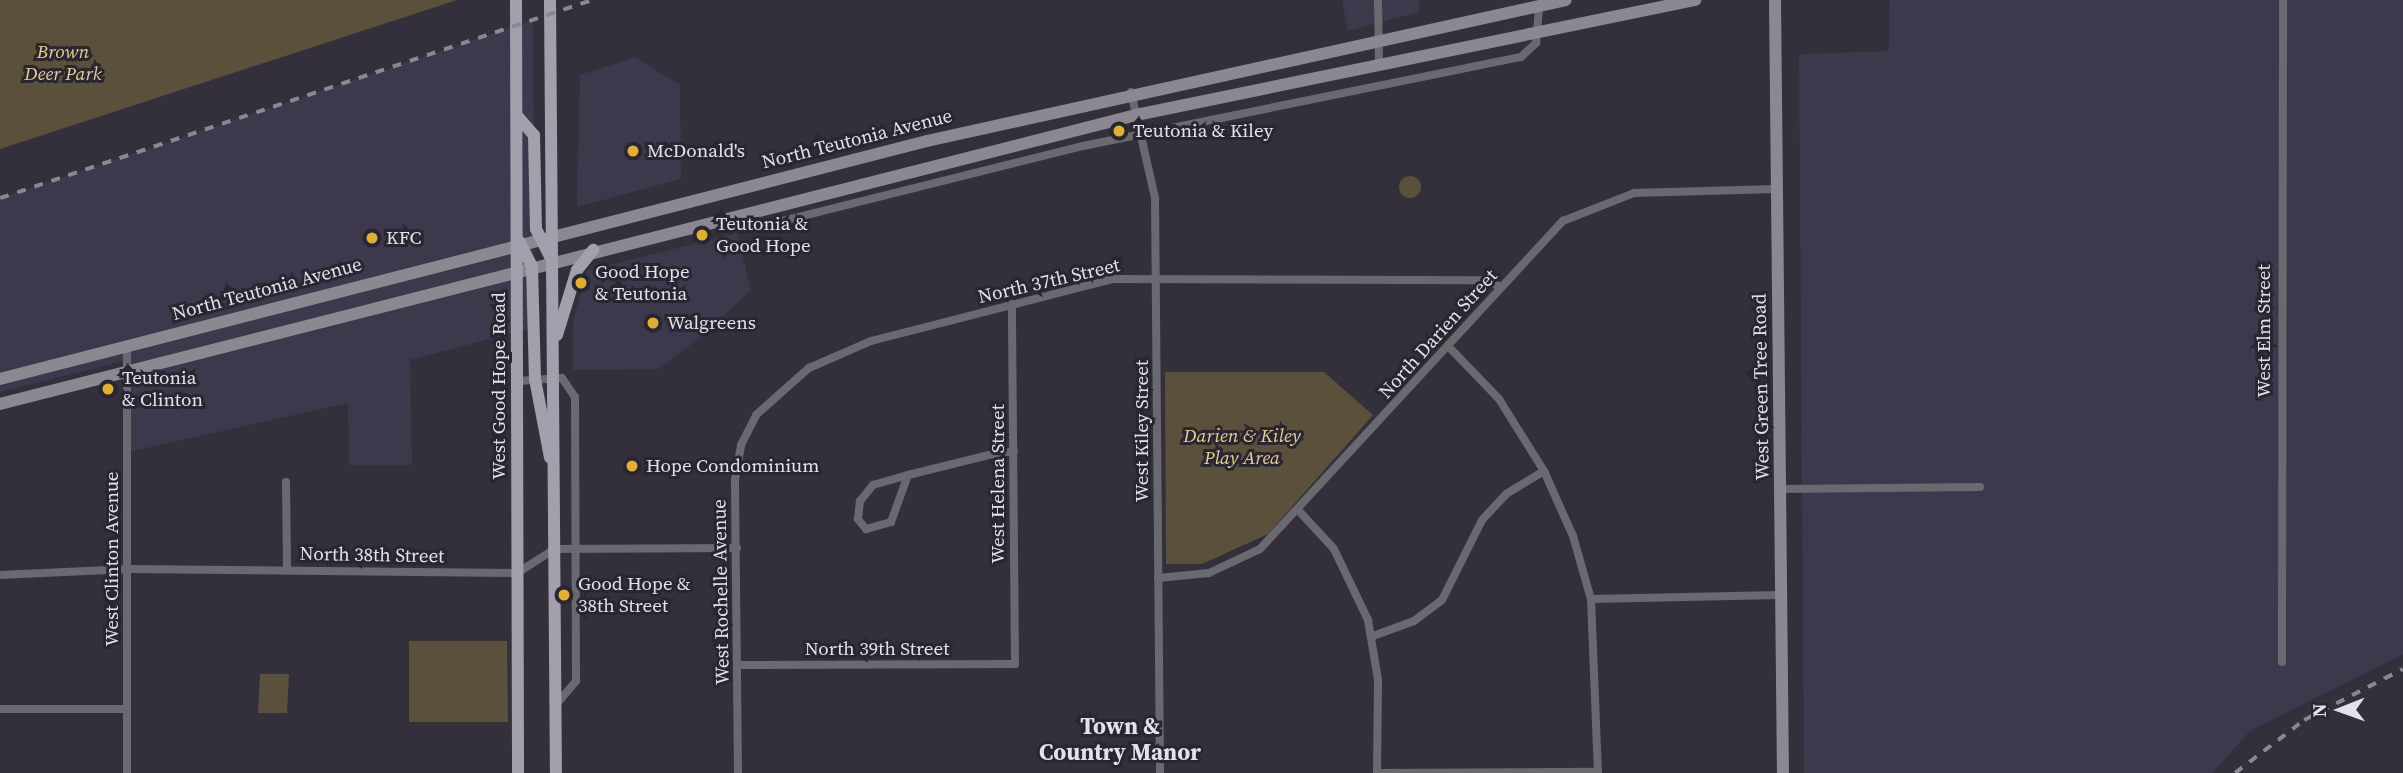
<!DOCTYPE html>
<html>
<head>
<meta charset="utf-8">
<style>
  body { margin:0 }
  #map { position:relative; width:2403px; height:773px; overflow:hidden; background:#33303c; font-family:"Source Serif 4",serif }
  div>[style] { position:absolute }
  .built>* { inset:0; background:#3d384b }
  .green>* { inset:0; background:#5a503b }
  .round { border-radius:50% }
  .street>* { height:8px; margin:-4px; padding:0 4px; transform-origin:4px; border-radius:4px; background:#6b6970 }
  .secondary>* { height:12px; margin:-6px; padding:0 6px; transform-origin:6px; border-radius:6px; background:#8b8892 }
  .primary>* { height:12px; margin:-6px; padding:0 6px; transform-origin:6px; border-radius:6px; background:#a3a0ad }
  .rail>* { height:3.5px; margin-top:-1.75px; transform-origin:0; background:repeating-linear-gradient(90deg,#898791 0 9px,transparent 0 18px) }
  .dots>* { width:19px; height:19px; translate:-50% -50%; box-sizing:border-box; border:4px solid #292632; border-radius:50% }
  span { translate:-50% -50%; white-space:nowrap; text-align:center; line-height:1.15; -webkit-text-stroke:6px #292632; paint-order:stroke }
  .park-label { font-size:19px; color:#e7cc93; font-style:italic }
  .poi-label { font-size:19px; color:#e3e1e9 }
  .left { translate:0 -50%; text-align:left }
  .street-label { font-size:19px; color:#e3e1e9 }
  .quarter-label { font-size:23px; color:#e3e1e9; font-weight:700 }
  .north { position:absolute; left:2305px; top:675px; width:70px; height:70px; -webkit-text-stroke:5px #292632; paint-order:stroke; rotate:269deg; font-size:19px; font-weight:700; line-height:28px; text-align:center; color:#e3e1e9 }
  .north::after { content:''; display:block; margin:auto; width:24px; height:32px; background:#e3e1e9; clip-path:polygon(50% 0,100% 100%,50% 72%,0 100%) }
</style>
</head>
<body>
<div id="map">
  <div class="built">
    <div style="clip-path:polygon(1342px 0,1419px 0,1419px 12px,1348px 31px)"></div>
    <div style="clip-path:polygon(1890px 0,2403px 0,2403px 654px,2251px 730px,2212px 773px,1804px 773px,1799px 54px,1889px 51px)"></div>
    <div style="clip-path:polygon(533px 20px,535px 327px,410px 360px,412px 465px,349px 465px,348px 403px,128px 452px,127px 360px,0 392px,0 198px)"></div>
    <div style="clip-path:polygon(635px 57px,680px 85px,681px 179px,577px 207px,580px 75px)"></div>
    <div style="clip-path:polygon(737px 233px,751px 290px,703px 335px,659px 369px,573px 370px,573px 323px,587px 271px)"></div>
  </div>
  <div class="green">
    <div style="clip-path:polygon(0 0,457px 0,0 149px)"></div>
    <div class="round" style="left:1399px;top:176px;width:22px;height:22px"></div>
    <div style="clip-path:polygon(1165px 372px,1324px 372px,1373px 415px,1268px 534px,1202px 564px,1166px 564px)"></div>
    <div style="clip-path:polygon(409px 641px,507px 641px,508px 722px,409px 722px)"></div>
    <div style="clip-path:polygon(260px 674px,289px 674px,287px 713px,258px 713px)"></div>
  </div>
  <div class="street">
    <div style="left:1378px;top:0;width:64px;rotate:89.1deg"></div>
    <div style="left:1131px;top:92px;width:109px;rotate:77.2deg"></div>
    <div style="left:1155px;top:198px;width:575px;rotate:89.5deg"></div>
    <div style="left:738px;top:217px;width:11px;rotate:75deg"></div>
    <div style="left:741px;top:228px;width:21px;rotate:-5deg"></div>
    <div style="left:762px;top:226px;width:331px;rotate:-14deg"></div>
    <div style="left:1083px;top:146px;width:447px;rotate:-11.5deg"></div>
    <div style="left:1521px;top:57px;width:21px;rotate:-43deg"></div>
    <div style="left:1536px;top:43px;width:38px;rotate:-85deg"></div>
    <div style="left:127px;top:346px;width:427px;rotate:90deg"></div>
    <div style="left:1448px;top:346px;width:74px;rotate:46.1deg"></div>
    <div style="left:1499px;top:399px;width:85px;rotate:58deg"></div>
    <div style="left:1544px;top:471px;width:71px;rotate:66deg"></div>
    <div style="left:1573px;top:536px;width:66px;rotate:74.1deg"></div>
    <div style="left:1591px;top:599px;width:174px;rotate:87.7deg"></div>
    <div style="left:518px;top:381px;width:44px;rotate:-3.9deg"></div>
    <div style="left:562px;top:378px;width:23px;rotate:56deg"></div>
    <div style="left:575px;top:397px;width:284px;rotate:89.8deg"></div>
    <div style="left:576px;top:681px;width:33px;rotate:130deg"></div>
    <div style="left:908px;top:475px;width:50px;rotate:109.9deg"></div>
    <div style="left:891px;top:522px;width:26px;rotate:164deg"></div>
    <div style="left:866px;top:529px;width:13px;rotate:-129deg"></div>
    <div style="left:858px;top:519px;width:18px;rotate:-84deg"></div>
    <div style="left:860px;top:501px;width:21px;rotate:-51deg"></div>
    <div style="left:873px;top:485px;width:36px;rotate:-16deg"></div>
    <div style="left:908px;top:475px;width:92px;rotate:-13.9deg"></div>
    <div style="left:997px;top:453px;width:17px;rotate:-7deg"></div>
    <div style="left:286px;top:482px;width:88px;rotate:89.3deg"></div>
    <div style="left:1783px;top:489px;width:197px;rotate:-0.6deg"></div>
    <div style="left:1300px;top:512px;width:50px;rotate:47.4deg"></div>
    <div style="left:1334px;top:549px;width:79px;rotate:64.4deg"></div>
    <div style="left:1368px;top:620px;width:61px;rotate:80.5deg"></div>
    <div style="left:1378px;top:680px;width:93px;rotate:90.6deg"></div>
    <div style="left:0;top:575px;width:129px;rotate:-2.7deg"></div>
    <div style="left:129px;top:569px;width:388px;rotate:0.6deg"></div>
    <div style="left:517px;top:573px;width:45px;rotate:-32.3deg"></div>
    <div style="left:555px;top:549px;width:182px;rotate:-0.3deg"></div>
    <div style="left:1158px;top:578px;width:51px;rotate:-5.6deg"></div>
    <div style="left:1209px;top:573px;width:56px;rotate:-25.2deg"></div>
    <div style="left:1260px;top:549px;width:447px;rotate:-47.3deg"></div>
    <div style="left:1563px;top:221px;width:76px;rotate:-21.5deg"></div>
    <div style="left:1634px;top:193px;width:142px;rotate:-1.6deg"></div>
    <div style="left:1591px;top:599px;width:190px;rotate:-1.2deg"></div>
    <div style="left:1373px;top:636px;width:44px;rotate:-20.1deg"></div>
    <div style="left:1414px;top:621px;width:35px;rotate:-37deg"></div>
    <div style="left:1442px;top:600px;width:89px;rotate:-63.4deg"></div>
    <div style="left:1482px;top:520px;width:35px;rotate:-47deg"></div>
    <div style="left:1506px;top:494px;width:44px;rotate:-31.2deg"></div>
    <div style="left:2282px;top:662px;width:662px;rotate:-89.91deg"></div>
    <div style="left:738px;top:665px;width:277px;rotate:-0.2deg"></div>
    <div style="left:1015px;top:664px;width:360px;rotate:-90.5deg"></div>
    <div style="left:0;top:709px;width:126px"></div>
    <div style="left:738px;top:773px;width:293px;rotate:-90.6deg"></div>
    <div style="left:735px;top:480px;width:36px;rotate:-80deg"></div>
    <div style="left:741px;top:445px;width:34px;rotate:-63deg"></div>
    <div style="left:756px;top:415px;width:71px;rotate:-41.6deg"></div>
    <div style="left:809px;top:368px;width:68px;rotate:-23.5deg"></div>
    <div style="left:871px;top:341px;width:250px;rotate:-14.4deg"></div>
    <div style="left:1113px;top:279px;width:370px;rotate:0.2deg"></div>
    <div style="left:1483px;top:280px;width:19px;rotate:21deg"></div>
    <div style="left:1377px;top:773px;width:221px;rotate:-0.3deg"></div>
  </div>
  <div class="secondary">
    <div style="left:1775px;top:0;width:773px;rotate:89.41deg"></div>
    <div style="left:0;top:379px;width:957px;rotate:-14.4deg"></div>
    <div style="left:927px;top:141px;width:654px;rotate:-12.44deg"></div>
    <div style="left:0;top:404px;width:1172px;rotate:-14.27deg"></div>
    <div style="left:1136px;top:115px;width:571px;rotate:-11.62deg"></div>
  </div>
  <div class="primary">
    <div style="left:516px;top:0;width:773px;rotate:89.85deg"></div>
    <div style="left:550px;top:0;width:773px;rotate:89.56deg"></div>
    <div style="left:519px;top:118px;width:23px;rotate:49deg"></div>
    <div style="left:534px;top:135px;width:94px;rotate:88.8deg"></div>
    <div style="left:536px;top:229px;width:33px;rotate:63deg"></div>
    <div style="left:519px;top:241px;width:28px;rotate:63deg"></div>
    <div style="left:532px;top:266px;width:113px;rotate:88.5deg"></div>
    <div style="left:535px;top:379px;width:80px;rotate:79.2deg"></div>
    <div style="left:557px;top:335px;width:68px;rotate:-72.9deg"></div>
    <div style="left:577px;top:270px;width:26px;rotate:-51deg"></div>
  </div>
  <div class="rail">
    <div style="left:0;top:198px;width:624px;rotate:-18.49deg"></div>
    <div style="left:2235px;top:773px;width:87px;rotate:-37.5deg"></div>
    <div style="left:2304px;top:720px;width:111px;rotate:-27.3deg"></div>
  </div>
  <div class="dots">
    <div style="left:1119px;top:131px;background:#e1af34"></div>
    <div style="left:633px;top:151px;background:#e1af34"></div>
    <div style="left:702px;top:235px;background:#e1af34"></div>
    <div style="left:372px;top:238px;background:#e1af34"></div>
    <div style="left:581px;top:283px;background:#e1af34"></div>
    <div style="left:653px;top:323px;background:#e1af34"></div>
    <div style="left:108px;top:389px;background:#e1af34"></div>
    <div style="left:632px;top:466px;background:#e1af34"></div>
    <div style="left:564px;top:595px;background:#e1af34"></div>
  </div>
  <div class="park-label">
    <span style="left:63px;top:63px">Brown<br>Deer Park</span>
    <span style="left:1242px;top:447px">Darien &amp; Kiley<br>Play Area</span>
  </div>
  <div class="poi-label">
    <span class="left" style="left:1133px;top:131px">Teutonia &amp; Kiley</span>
    <span class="left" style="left:647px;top:151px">McDonald's</span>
    <span class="left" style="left:716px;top:235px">Teutonia &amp;<br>Good Hope</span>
    <span class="left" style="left:386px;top:238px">KFC</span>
    <span class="left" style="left:595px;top:283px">Good Hope<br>&amp; Teutonia</span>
    <span class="left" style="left:667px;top:323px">Walgreens</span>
    <span class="left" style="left:122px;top:389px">Teutonia<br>&amp; Clinton</span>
    <span class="left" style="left:646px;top:466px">Hope Condominium</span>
    <span class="left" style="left:578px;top:595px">Good Hope &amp;<br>38th Street</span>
  </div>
  <div class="street-label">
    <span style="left:857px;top:139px;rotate:-14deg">North Teutonia Avenue</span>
    <span style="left:1049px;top:281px;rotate:-13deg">North 37th Street</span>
    <span style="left:267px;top:289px;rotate:-15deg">North Teutonia Avenue</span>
    <span style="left:2264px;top:331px;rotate:-90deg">West Elm Street</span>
    <span style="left:1438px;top:334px;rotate:-48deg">North Darien Street</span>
    <span style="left:499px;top:386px;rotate:-90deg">West Good Hope Road</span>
    <span style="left:1761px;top:387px;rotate:-91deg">West Green Tree Road</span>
    <span style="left:1142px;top:431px;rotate:-90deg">West Kiley Street</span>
    <span style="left:998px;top:484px;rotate:-90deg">West Helena Street</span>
    <span style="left:372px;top:555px;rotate:1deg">North 38th Street</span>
    <span style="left:112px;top:559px;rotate:-90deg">West Clinton Avenue</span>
    <span style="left:721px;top:592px;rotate:-91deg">West Rochelle Avenue</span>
    <span style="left:877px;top:649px">North 39th Street</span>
  </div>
  <div class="quarter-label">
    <span style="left:1120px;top:739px">Town &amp;<br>Country Manor</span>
  </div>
  <div class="north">N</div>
</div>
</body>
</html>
